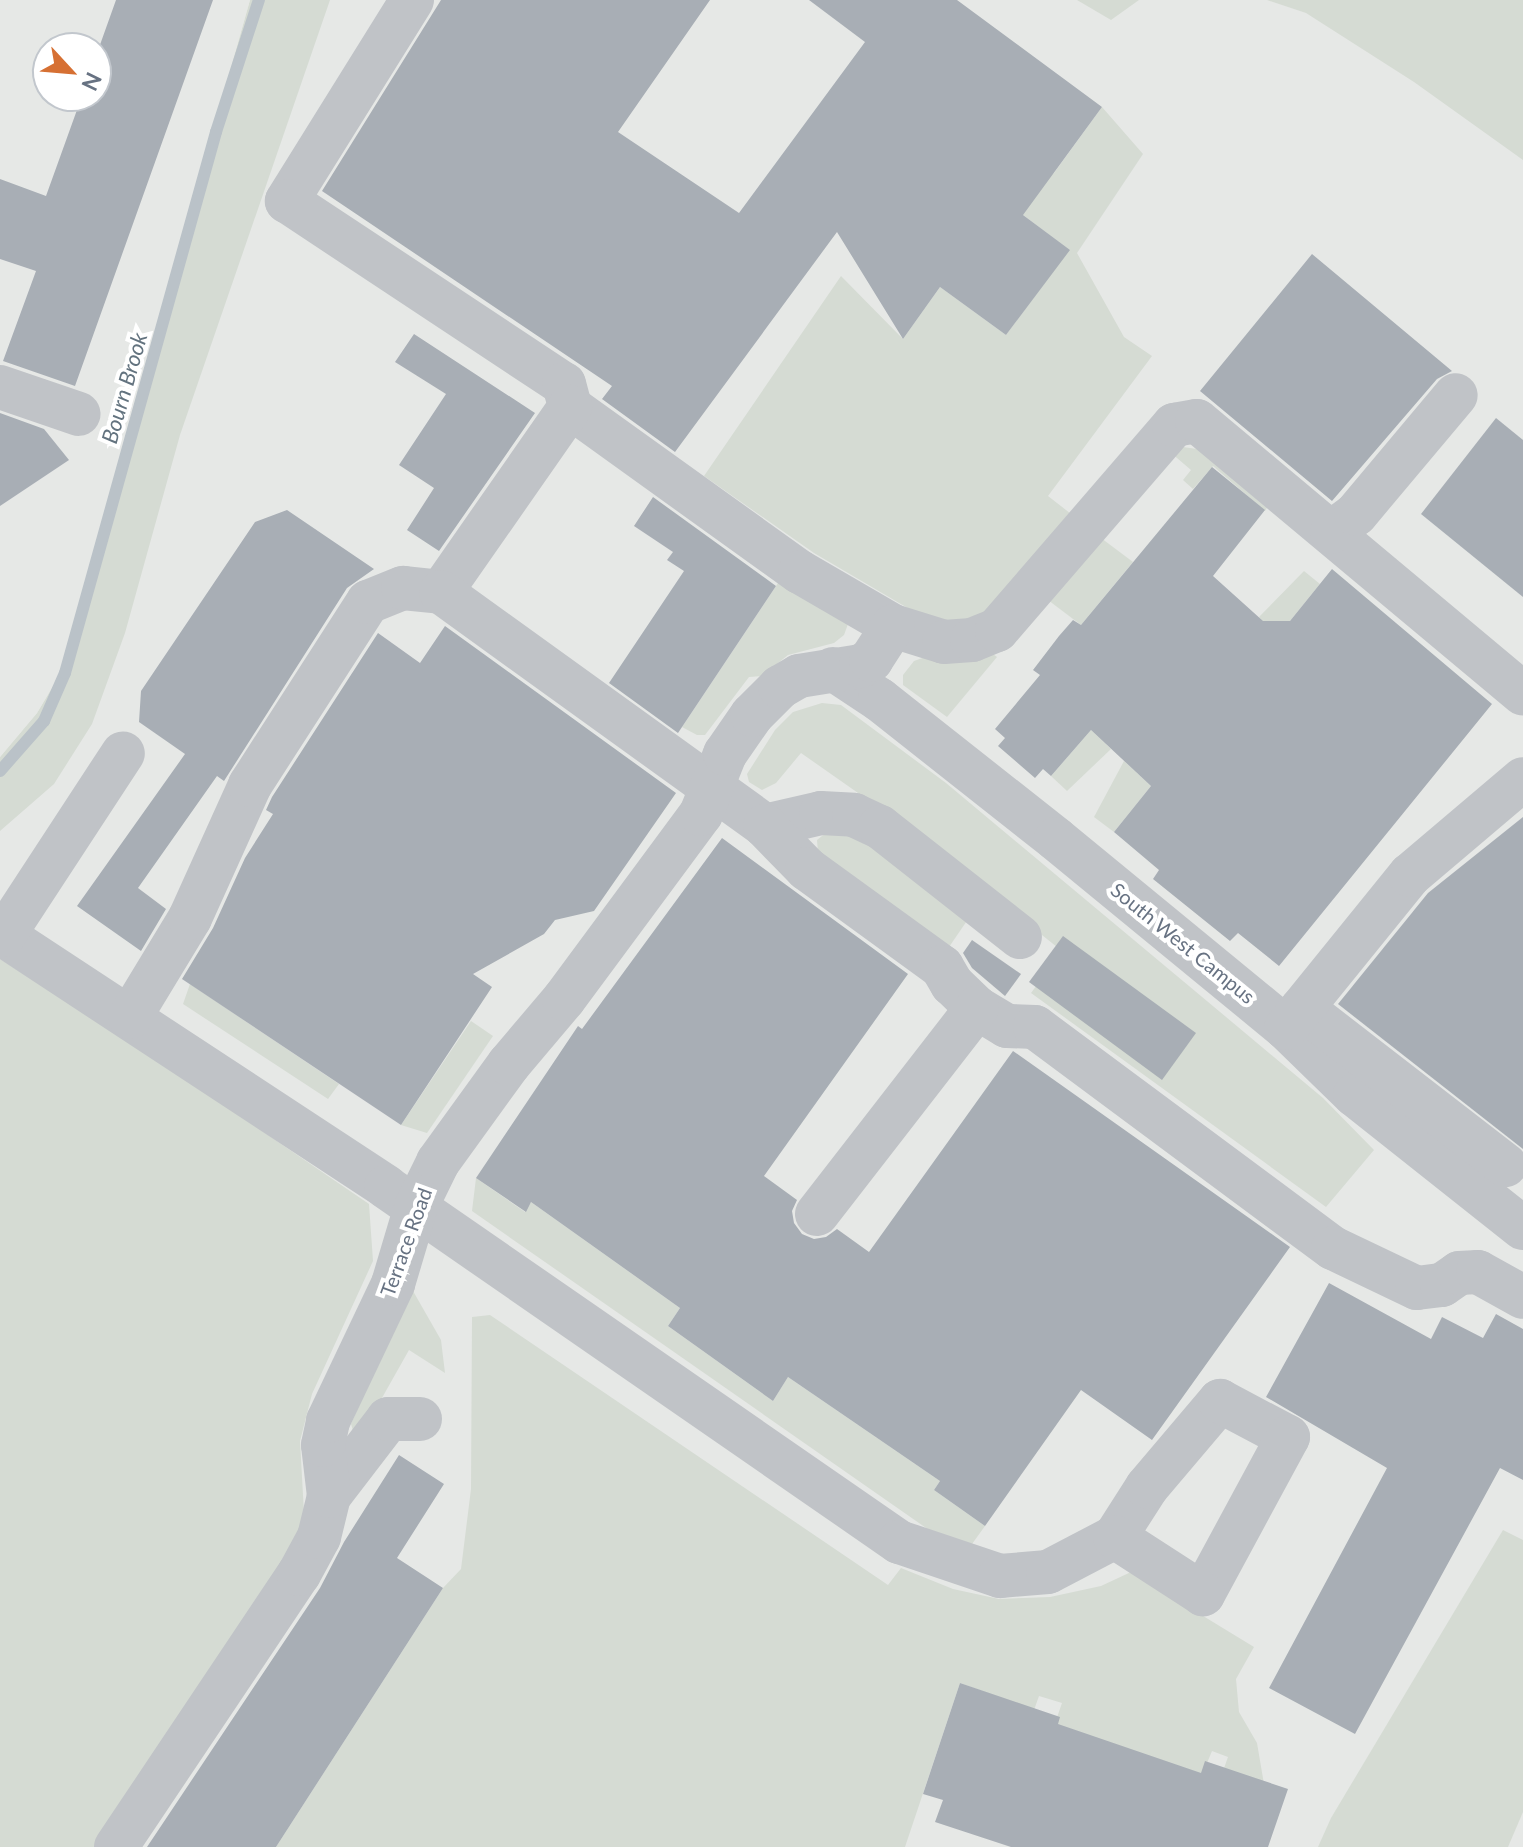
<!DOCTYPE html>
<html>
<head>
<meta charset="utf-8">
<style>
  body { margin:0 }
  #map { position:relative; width:1523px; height:1847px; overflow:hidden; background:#f6f6f3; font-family:Lato,sans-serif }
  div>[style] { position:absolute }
  .built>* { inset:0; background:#e6e8e6 }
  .green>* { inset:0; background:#d5dbd3 }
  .stream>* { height:12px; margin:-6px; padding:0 6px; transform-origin:6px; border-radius:6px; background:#bac2c8 }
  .building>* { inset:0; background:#a8aeb5 }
  .minor>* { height:44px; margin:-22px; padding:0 22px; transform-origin:22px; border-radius:22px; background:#c0c3c7 }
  span { translate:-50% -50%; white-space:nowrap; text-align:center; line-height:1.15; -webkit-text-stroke:8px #fff; paint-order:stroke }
  .street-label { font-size:20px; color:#677282 }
  .water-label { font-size:22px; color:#63737f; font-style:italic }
  .north { position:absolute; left:32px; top:32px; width:80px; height:80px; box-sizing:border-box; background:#fff; border:2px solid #c2c7cd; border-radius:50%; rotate:116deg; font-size:22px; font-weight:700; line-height:32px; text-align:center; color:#677282 }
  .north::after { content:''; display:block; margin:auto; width:28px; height:36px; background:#d67033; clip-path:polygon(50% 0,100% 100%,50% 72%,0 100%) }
</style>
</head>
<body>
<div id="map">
  <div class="built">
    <div style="clip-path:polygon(evenodd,0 0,250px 0,59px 676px,37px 713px,0 757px,0 0,48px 48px,96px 48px,96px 96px,48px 96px,48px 48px)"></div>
    <div style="clip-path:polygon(266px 0,1523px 0,1523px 1847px,0 1847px,0 789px,68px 705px)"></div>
  </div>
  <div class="green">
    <div style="clip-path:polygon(250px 0,330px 0,180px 435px,125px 633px,92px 724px,54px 784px,0 831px,0 757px,37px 713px,59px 676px)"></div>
    <div style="clip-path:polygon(1077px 0,1139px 0,1111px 20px)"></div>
    <div style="clip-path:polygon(1267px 0,1523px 0,1523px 160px,1414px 82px,1306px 13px)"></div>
    <div style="clip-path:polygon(1102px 107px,1143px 154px,1077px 253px,1124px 337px,1152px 356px,1048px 496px,1075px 517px,999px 610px,945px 624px,911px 610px,814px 553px,704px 476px,841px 276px,903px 339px,940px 287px,1006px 335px,1069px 250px,1006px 202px,1054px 173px)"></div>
    <div style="clip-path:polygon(1183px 447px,1197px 449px,1271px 501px,1265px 511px,1213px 466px,1193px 489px,1183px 480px,1191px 470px,1170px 452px)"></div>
    <div style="clip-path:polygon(1097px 535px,1133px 562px,1081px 625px,1044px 597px)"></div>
    <div style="clip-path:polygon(1304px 571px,1320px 584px,1290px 621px,1262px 621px,1259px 617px)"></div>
    <div style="clip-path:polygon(782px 577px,848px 624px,844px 635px,834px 643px,788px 655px,762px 676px,749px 677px,705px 735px,697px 735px,682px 727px)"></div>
    <div style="clip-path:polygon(986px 649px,997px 657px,947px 717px,903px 685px,903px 675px,914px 661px,928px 656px)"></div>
    <div style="clip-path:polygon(822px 703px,841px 705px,946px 783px,1323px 1098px,1374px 1150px,1326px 1207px,1031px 993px,1062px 951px,908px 828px,801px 753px,776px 783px,762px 790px,749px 782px,747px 774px,775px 730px,793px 712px)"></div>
    <div style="clip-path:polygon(1091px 730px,1111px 749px,1067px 791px,1051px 776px)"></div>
    <div style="clip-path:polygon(1124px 761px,1151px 786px,1114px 832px,1094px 817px)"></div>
    <div style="clip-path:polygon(837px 824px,973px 912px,949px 947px,818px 853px,817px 840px)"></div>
    <div style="clip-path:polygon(0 959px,142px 1049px,369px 1204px,373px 1261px,312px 1394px,300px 1441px,304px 1513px,296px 1541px,94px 1847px,0 1847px)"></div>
    <div style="clip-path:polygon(190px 984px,339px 1084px,328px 1099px,183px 1004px)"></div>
    <div style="clip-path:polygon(471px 1021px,493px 1036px,427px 1133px,401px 1125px)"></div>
    <div style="clip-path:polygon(476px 1178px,525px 1212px,531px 1202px,680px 1308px,668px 1326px,773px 1401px,788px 1377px,940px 1481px,934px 1490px,985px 1526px,972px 1544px,929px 1530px,472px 1211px)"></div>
    <div style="clip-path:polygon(413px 1291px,441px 1340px,445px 1373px,409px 1350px,365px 1428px,354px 1434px,351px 1424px,380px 1355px)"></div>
    <div style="clip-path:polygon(490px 1315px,888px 1585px,901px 1568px,953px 1589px,999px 1599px,1050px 1597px,1101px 1586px,1131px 1572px,1254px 1647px,1236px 1679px,1239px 1712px,1257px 1743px,1264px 1784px,1223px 1771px,1228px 1757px,1212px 1751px,1202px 1775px,1054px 1726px,1062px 1703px,1039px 1696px,1034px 1710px,960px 1683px,905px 1847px,276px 1847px,443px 1588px,461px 1569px,471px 1489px,472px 1317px)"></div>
    <div style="clip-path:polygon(1503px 1530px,1523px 1540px,1523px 1812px,1508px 1847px,1318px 1847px,1331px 1818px)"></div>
  </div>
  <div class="stream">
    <div style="left:0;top:771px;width:67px;rotate:-48.7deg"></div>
    <div style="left:44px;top:721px;width:52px;rotate:-66.4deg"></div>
    <div style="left:65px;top:673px;width:562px;rotate:-74.4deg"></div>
    <div style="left:216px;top:132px;width:139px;rotate:-72deg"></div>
  </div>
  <div class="building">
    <div style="clip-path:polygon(116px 0,213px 0,75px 386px,3px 361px,36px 271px,0 259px,0 179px,46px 196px,82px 96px,96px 96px,96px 56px)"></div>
    <div style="clip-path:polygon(441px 0,710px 0,618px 132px,739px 213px,865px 42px,809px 0,957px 0,1102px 107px,1023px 215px,1070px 250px,1006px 335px,940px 287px,903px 339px,837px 232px,675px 452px,602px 399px,612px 386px,322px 191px)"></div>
    <div style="clip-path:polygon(1312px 254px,1452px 371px,1437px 379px,1332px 501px,1200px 391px)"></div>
    <div style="clip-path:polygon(414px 334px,535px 413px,439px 551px,407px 530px,434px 488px,399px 465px,446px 394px,395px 362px)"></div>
    <div style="clip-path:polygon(0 413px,44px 429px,69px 460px,0 506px)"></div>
    <div style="clip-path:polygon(1496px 418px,1523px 440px,1523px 597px,1421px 514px)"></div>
    <div style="clip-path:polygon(1212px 467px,1265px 510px,1213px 576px,1263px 621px,1290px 621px,1332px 569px,1492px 704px,1279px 966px,1238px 933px,1230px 941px,1153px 879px,1159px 870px,1114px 832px,1151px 786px,1091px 730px,1051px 776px,1043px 769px,1035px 778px,998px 746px,1005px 738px,995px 729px,1040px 675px,1033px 670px,1059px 636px,1073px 620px,1081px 625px)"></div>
    <div style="clip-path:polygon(653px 497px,776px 586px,678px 733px,609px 683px,684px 571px,667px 560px,673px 552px,634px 526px)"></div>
    <div style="clip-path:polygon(287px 510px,374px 569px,347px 588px,224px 781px,217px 776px,138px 888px,166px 909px,141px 951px,77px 906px,185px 754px,139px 722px,141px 691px,255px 522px)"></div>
    <div style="clip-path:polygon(445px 626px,676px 793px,594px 911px,555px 920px,544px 934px,473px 974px,492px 987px,401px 1125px,182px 979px,213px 928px,245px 858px,273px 814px,266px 810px,272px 797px,378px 633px,420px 663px)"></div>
    <div style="clip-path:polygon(1523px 817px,1523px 1149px,1338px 1004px,1428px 893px)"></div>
    <div style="clip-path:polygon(722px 838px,908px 974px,764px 1176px,797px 1200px,792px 1211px,794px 1223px,802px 1234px,814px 1239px,826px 1237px,837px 1229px,869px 1252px,1013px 1051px,1290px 1247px,1152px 1440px,1081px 1390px,985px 1526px,934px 1490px,940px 1481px,788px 1377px,773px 1401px,668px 1326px,680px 1308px,531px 1202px,526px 1212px,476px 1178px,578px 1026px,582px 1029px)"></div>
    <div style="clip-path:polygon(1063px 936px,1196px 1033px,1162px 1080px,1029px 982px)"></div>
    <div style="clip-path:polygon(972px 940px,1021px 974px,1005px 996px,972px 968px,963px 953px)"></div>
    <div style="clip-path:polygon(1329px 1283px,1431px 1339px,1442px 1317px,1483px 1338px,1496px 1314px,1523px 1329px,1523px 1480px,1500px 1468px,1355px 1734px,1269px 1688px,1387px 1468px,1266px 1397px)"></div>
    <div style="clip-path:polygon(399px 1455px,444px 1484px,397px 1558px,443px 1588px,276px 1847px,147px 1847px,320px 1588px,344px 1542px)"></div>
    <div style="clip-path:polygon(960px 1683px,1060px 1717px,1058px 1724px,1201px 1773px,1205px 1761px,1288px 1789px,1268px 1847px,1011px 1847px,935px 1822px,943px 1800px,923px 1794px)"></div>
  </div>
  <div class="minor">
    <div style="left:412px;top:0;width:237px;rotate:121.9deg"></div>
    <div style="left:287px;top:201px;width:332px;rotate:33.5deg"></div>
    <div style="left:564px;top:384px;width:24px;rotate:75deg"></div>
    <div style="left:570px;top:407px;width:283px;rotate:35.7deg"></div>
    <div style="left:800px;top:572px;width:108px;rotate:30.1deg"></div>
    <div style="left:893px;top:626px;width:53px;rotate:17.4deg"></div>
    <div style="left:944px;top:642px;width:28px;rotate:-4deg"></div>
    <div style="left:972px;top:640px;width:27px;rotate:-22deg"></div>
    <div style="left:997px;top:630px;width:271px;rotate:-49.2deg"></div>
    <div style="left:1174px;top:425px;width:23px;rotate:-10deg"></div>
    <div style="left:1197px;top:421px;width:425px;rotate:39.9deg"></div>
    <div style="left:0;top:387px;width:83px;rotate:18.9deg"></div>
    <div style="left:1332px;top:532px;width:30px;rotate:-37deg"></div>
    <div style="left:1356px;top:514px;width:155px;rotate:-50deg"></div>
    <div style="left:441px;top:592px;width:226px;rotate:-55.1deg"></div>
    <div style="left:833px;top:669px;width:56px;rotate:33.4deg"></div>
    <div style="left:880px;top:700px;width:224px;rotate:38.3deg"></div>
    <div style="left:1056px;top:839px;width:298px;rotate:39.4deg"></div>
    <div style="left:1286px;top:1028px;width:96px;rotate:44.2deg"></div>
    <div style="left:1355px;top:1095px;width:214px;rotate:38.4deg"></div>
    <div style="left:765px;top:826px;width:57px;rotate:-13.1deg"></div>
    <div style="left:821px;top:813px;width:33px;rotate:3deg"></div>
    <div style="left:854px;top:815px;width:29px;rotate:25deg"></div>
    <div style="left:880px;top:827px;width:178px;rotate:38.2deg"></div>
    <div style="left:0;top:933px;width:462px;rotate:33.3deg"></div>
    <div style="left:386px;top:1187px;width:624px;rotate:34.68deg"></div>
    <div style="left:899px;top:1542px;width:107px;rotate:18.6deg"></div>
    <div style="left:1000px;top:1576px;width:48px;rotate:-4.8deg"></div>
    <div style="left:1048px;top:1572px;width:76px;rotate:-27.6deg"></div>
    <div style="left:1115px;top:1537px;width:59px;rotate:-57.4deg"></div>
    <div style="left:1147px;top:1487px;width:113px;rotate:-49.7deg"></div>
    <div style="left:1220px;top:1401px;width:77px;rotate:27.9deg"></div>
    <div style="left:1288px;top:1437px;width:179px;rotate:118.4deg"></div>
    <div style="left:1203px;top:1594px;width:105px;rotate:-147.1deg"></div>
    <div style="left:4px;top:935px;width:217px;rotate:-56.8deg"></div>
    <div style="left:1302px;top:1008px;width:257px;rotate:37.7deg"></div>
    <div style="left:130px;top:1017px;width:116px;rotate:-58.8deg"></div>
    <div style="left:190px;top:918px;width:146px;rotate:-65.7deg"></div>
    <div style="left:250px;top:785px;width:218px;rotate:-57.2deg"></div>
    <div style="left:368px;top:602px;width:38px;rotate:-22deg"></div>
    <div style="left:403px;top:588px;width:38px;rotate:6deg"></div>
    <div style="left:441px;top:592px;width:400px;rotate:35.8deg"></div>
    <div style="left:765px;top:826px;width:60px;rotate:45.7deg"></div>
    <div style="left:807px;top:869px;width:167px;rotate:36deg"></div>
    <div style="left:942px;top:967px;width:20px;rotate:60deg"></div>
    <div style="left:952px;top:984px;width:35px;rotate:44deg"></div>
    <div style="left:977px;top:1008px;width:35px;rotate:31deg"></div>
    <div style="left:1007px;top:1026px;width:28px;rotate:2deg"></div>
    <div style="left:1035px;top:1027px;width:371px;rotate:36.6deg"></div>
    <div style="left:1333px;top:1248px;width:93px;rotate:25.5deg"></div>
    <div style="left:1417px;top:1288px;width:25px;rotate:-7deg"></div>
    <div style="left:1442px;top:1285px;width:21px;rotate:-35deg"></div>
    <div style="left:1459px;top:1273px;width:19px;rotate:-3deg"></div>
    <div style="left:1478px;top:1272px;width:51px;rotate:29.1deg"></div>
    <div style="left:1286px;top:1028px;width:197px;rotate:-51deg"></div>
    <div style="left:1410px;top:875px;width:148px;rotate:-40.3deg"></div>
    <div style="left:817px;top:1214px;width:261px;rotate:-52.2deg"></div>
    <div style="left:329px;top:1496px;width:97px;rotate:-52.5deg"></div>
    <div style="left:388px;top:1419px;width:32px"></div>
    <div style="left:116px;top:1847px;width:329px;rotate:-56.2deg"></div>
    <div style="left:299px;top:1574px;width:42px;rotate:-61.6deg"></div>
    <div style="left:319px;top:1537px;width:42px;rotate:-76.3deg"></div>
    <div style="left:329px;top:1496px;width:51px;rotate:-96.7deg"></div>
    <div style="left:323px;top:1445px;width:25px;rotate:-78deg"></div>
    <div style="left:328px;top:1421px;width:152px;rotate:-64.6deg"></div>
    <div style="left:393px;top:1284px;width:80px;rotate:-73.4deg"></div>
    <div style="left:416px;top:1207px;width:50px;rotate:-63.9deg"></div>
    <div style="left:438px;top:1162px;width:121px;rotate:-54.1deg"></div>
    <div style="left:509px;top:1064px;width:85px;rotate:-49.8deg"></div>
    <div style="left:564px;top:999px;width:230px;rotate:-53.5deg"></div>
    <div style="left:701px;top:814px;width:65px;rotate:-68.2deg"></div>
    <div style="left:725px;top:754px;width:47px;rotate:-55.3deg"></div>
    <div style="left:752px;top:715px;width:40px;rotate:-45deg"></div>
    <div style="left:780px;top:687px;width:22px;rotate:-30deg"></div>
    <div style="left:799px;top:676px;width:63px;rotate:-9.2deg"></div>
    <div style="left:861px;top:666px;width:12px;rotate:-31deg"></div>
    <div style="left:871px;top:660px;width:40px;rotate:-57.1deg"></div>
  </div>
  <div class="street-label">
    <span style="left:1183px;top:943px;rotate:39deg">South West Campus</span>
    <span style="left:406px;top:1242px;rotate:-70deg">Terrace Road</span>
  </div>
  <div class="water-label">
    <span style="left:124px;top:388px;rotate:-74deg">Bourn Brook</span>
  </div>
  <div class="north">N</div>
</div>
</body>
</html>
